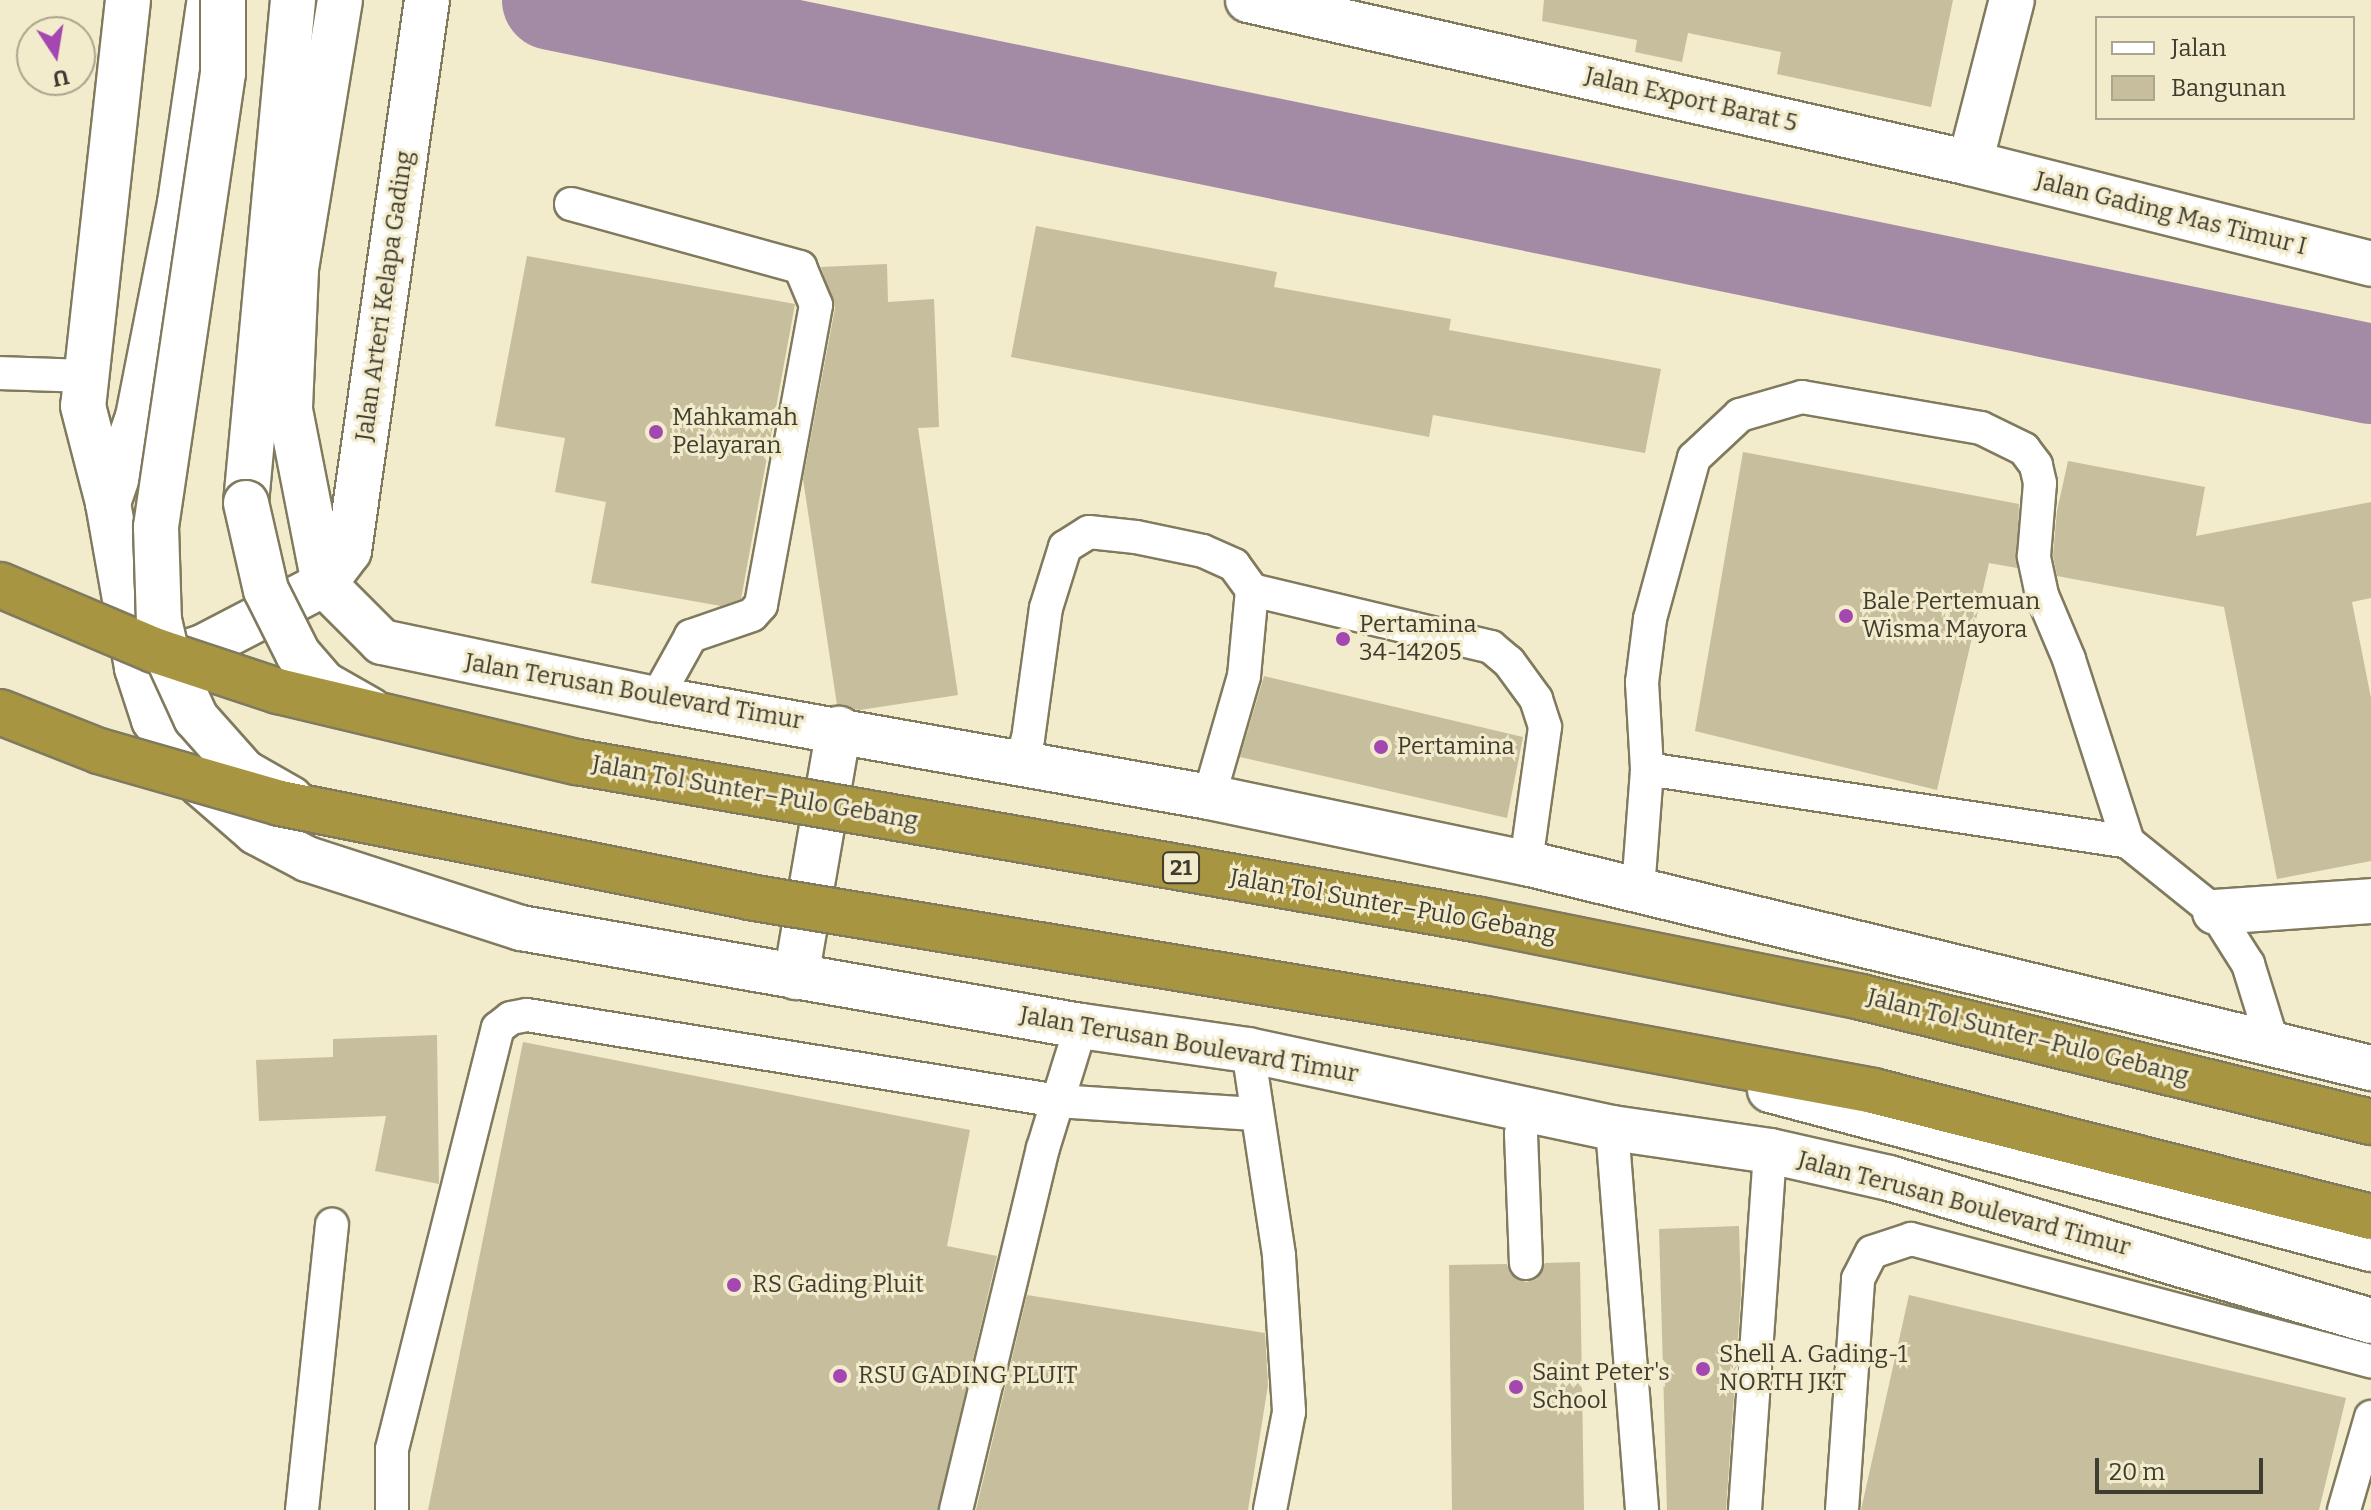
<!DOCTYPE html>
<html>
<head>
<meta charset="utf-8">
<style>
  body { margin:0 }
  #map { position:relative; width:2371px; height:1510px; overflow:hidden; background:#f2ebcc; font-family:Bitter,serif }
  div>[style] { position:absolute }
  .river>* { height:100px; margin:-50px; padding:0 50px; transform-origin:50px; border-radius:50px; background:#a38ba6 }
  .building>* { inset:0; background:#c6be9c }
  .roads { filter:drop-shadow(2px 0 #807a5e) drop-shadow(-2px 0 #807a5e) drop-shadow(0 2px #807a5e) drop-shadow(0 -2px #807a5e) }
  .lane>* { height:32px; margin:-16px; padding:0 16px; transform-origin:16px; border-radius:16px; background:#fff }
  .street>* { height:44px; margin:-22px; padding:0 22px; transform-origin:22px; border-radius:22px; background:#fff }
  .secondary>* { height:44px; margin:-22px; padding:0 22px; transform-origin:22px; border-radius:22px; background:#fff }
  .bridges { filter:drop-shadow(2px 0 #807a5e) drop-shadow(-2px 0 #807a5e) drop-shadow(0 2px #807a5e) drop-shadow(0 -2px #807a5e) }
  .secondary-bridge>* { height:44px; margin:-22px; padding:0 22px; transform-origin:22px; border-radius:22px; background:#fff }
  .highway-bridge>* { height:44px; margin:-22px; padding:0 22px; transform-origin:22px; border-radius:22px; background:#a89542 }
  .dots>* { width:22px; height:22px; translate:-50% -50%; box-sizing:border-box; border:4px solid #f2ebcc; border-radius:50% }
  span { translate:-50% -50%; white-space:nowrap; text-align:center; line-height:1.15; -webkit-text-stroke:6px #f2ebcc; paint-order:stroke }
  .shield-label span { padding:2px 6px; background:#f2ebcc; border:2px solid; border-radius:6px; -webkit-text-stroke-width:0 }
  .shield-label { font-size:22px; color:#3f3c30; font-weight:700 }
  .street-label { font-size:24px; color:#3f3c30 }
  .poi-label { font-size:24px; color:#3f3c30 }
  .left { translate:0 -50%; text-align:left }
  .legend { position:absolute; left:2095px; top:16px; width:260px; height:104px; box-sizing:border-box; background:#f2ebcc; border:2px solid #aaa58e; margin:0; padding:10px 14px; list-style:none; font-size:24px; color:#3f3c30 }
  .legend li { display:flex; align-items:center; gap:16px; height:40px }
  .legend b { width:40px; border:2px solid #aaa58e }
  .north { position:absolute; left:16px; top:16px; width:80px; height:80px; box-sizing:border-box; background:#f2ebcc; border:2px solid #aaa58e; border-radius:50%; rotate:168deg; font-size:22px; font-weight:700; line-height:32px; text-align:center; color:#3f3c30 }
  .north::after { content:''; display:block; margin:auto; width:28px; height:36px; background:#a447b1; clip-path:polygon(50% 0,100% 100%,50% 72%,0 100%) }
  .scale { position:absolute; left:2095px; top:1458px; width:168px; height:36px; box-sizing:border-box; border:4px solid #3f3c30; border-top:0; padding-left:10px; font-size:24px; line-height:28px; white-space:nowrap; color:#3f3c30; -webkit-text-stroke:6px #f2ebcc; paint-order:stroke }
</style>
</head>
<body>
<div id="map">
  <div class="river">
    <div style="left:552px;top:0;width:1857px;rotate:11.62deg"></div>
  </div>
  <div class="building">
    <div style="clip-path:polygon(1544px 0,1953px 0,1931px 107px,1777px 74px,1781px 52px,1688px 33px,1682px 62px,1635px 52px,1637px 40px,1542px 21px)"></div>
    <div style="clip-path:polygon(1036px 226px,1277px 272px,1274px 287px,1451px 319px,1449px 330px,1661px 369px,1645px 453px,1433px 415px,1429px 437px,1011px 357px)"></div>
    <div style="clip-path:polygon(527px 256px,795px 304px,741px 599px,721px 606px,591px 583px,606px 502px,555px 492px,565px 438px,495px 426px)"></div>
    <div style="clip-path:polygon(887px 264px,888px 302px,934px 299px,939px 427px,918px 428px,958px 695px,860px 710px,837px 705px,803px 479px,835px 308px,821px 267px)"></div>
    <div style="clip-path:polygon(1743px 452px,2019px 504px,2017px 568px,1989px 563px,1937px 790px,1695px 731px)"></div>
    <div style="clip-path:polygon(2068px 461px,2205px 487px,2196px 536px,2371px 502px,2371px 598px,2352px 602px,2371px 698px,2371px 861px,2277px 879px,2224px 607px,2057px 576px,2053px 555px,2057px 511px)"></div>
    <div style="clip-path:polygon(1264px 676px,1523px 737px,1507px 818px,1240px 757px)"></div>
    <div style="clip-path:polygon(437px 1035px,439px 1184px,375px 1171px,386px 1116px,259px 1121px,256px 1060px,333px 1057px,333px 1039px)"></div>
    <div style="clip-path:polygon(523px 1042px,970px 1130px,947px 1246px,997px 1256px,938px 1510px,428px 1510px)"></div>
    <div style="clip-path:polygon(1739px 1226px,1741px 1293px,1726px 1510px,1667px 1510px,1659px 1229px)"></div>
    <div style="clip-path:polygon(1580px 1262px,1584px 1510px,1452px 1510px,1449px 1265px,1507px 1264px,1510px 1274px,1526px 1282px,1537px 1279px,1545px 1263px)"></div>
    <div style="clip-path:polygon(1027px 1295px,1265px 1333px,1268px 1385px,1248px 1510px,976px 1510px)"></div>
    <div style="clip-path:polygon(1909px 1295px,2346px 1398px,2319px 1510px,1861px 1510px)"></div>
  </div>
  <div class="roads">
    <div class="lane">
      <div style="left:571px;top:204px;width:238px;rotate:15.4deg"></div>
      <div style="left:800px;top:267px;width:41px;rotate:67.2deg"></div>
      <div style="left:816px;top:305px;width:305px;rotate:100.4deg"></div>
      <div style="left:761px;top:605px;width:13px;rotate:132deg"></div>
      <div style="left:752px;top:615px;width:65px;rotate:161deg"></div>
      <div style="left:691px;top:636px;width:72px;rotate:119.1deg"></div>
      <div style="left:0;top:373px;width:86px;rotate:2deg"></div>
      <div style="left:1252px;top:590px;width:246px;rotate:13.4deg"></div>
      <div style="left:1491px;top:647px;width:23px;rotate:40deg"></div>
      <div style="left:1509px;top:662px;width:46px;rotate:53.9deg"></div>
      <div style="left:1536px;top:699px;width:29px;rotate:72deg"></div>
      <div style="left:1545px;top:727px;width:137px;rotate:98deg"></div>
      <div style="left:1020px;top:763px;width:25px;rotate:-72deg"></div>
      <div style="left:1028px;top:739px;width:132px;rotate:-82.2deg"></div>
      <div style="left:1046px;top:608px;width:64px;rotate:-72.7deg"></div>
      <div style="left:1065px;top:547px;width:28px;rotate:-32deg"></div>
      <div style="left:1089px;top:532px;width:47px;rotate:6.1deg"></div>
      <div style="left:1136px;top:537px;width:68px;rotate:11.8deg"></div>
      <div style="left:1203px;top:551px;width:34px;rotate:24deg"></div>
      <div style="left:1234px;top:565px;width:31px;rotate:54deg"></div>
      <div style="left:1252px;top:590px;width:86px;rotate:95.3deg"></div>
      <div style="left:1244px;top:676px;width:126px;rotate:106.1deg"></div>
      <div style="left:2128px;top:842px;width:192px;rotate:-107.9deg"></div>
      <div style="left:2069px;top:659px;width:69px;rotate:-112.9deg"></div>
      <div style="left:2042px;top:595px;width:40px;rotate:-102deg"></div>
      <div style="left:2034px;top:556px;width:73px;rotate:-85.3deg"></div>
      <div style="left:2040px;top:483px;width:18px;rotate:-103deg"></div>
      <div style="left:2036px;top:465px;width:20px;rotate:-127deg"></div>
      <div style="left:2024px;top:449px;width:48px;rotate:-154deg"></div>
      <div style="left:1981px;top:428px;width:182px;rotate:-170.2deg"></div>
      <div style="left:1802px;top:397px;width:65px;rotate:163.8deg"></div>
      <div style="left:1740px;top:415px;width:63px;rotate:136.9deg"></div>
      <div style="left:1694px;top:458px;width:167px;rotate:105.3deg"></div>
      <div style="left:1650px;top:619px;width:64px;rotate:97.2deg"></div>
      <div style="left:1642px;top:682px;width:87px;rotate:86.7deg"></div>
      <div style="left:1647px;top:769px;width:487px;rotate:8.6deg"></div>
      <div style="left:2128px;top:842px;width:112px;rotate:38.8deg"></div>
      <div style="left:2215px;top:912px;width:62px;rotate:57.6deg"></div>
      <div style="left:2248px;top:964px;width:81px;rotate:72.7deg"></div>
      <div style="left:1638px;top:890px;width:121px;rotate:-85.7deg"></div>
      <div style="left:1248px;top:1050px;width:208px;rotate:81.4deg"></div>
      <div style="left:1279px;top:1256px;width:156px;rotate:86.3deg"></div>
      <div style="left:1289px;top:1412px;width:100px;rotate:101deg"></div>
      <div style="left:1525px;top:1109px;width:25px;rotate:99deg"></div>
      <div style="left:1521px;top:1134px;width:129px;rotate:87.8deg"></div>
      <div style="left:1612px;top:1128px;width:383px;rotate:85.5deg"></div>
      <div style="left:302px;top:1510px;width:287px;rotate:-84deg"></div>
      <div style="left:392px;top:1510px;width:61px;rotate:-90deg"></div>
      <div style="left:392px;top:1449px;width:434px;rotate:-75.9deg"></div>
      <div style="left:498px;top:1028px;width:16px;rotate:-38deg"></div>
      <div style="left:511px;top:1018px;width:16px;rotate:-11deg"></div>
      <div style="left:527px;top:1015px;width:538px;rotate:9.2deg"></div>
      <div style="left:1058px;top:1101px;width:196px;rotate:3.8deg"></div>
      <div style="left:956px;top:1510px;width:372px;rotate:-76.5deg"></div>
      <div style="left:1043px;top:1148px;width:128px;rotate:-72.7deg"></div>
      <div style="left:1745px;top:1510px;width:360px;rotate:-86deg"></div>
      <div style="left:1842px;top:1510px;width:232px;rotate:-86deg"></div>
      <div style="left:1858px;top:1279px;width:30px;rotate:-63deg"></div>
      <div style="left:1872px;top:1252px;width:41px;rotate:-18.4deg"></div>
      <div style="left:1911px;top:1239px;width:476px;rotate:14.9deg"></div>
      <div style="left:2344px;top:1510px;width:97px;rotate:-73.8deg"></div>
    </div>
    <div class="street">
      <div style="left:1248px;top:0;width:740px;rotate:12.72deg"></div>
      <div style="left:1970px;top:163px;width:414px;rotate:14.1deg"></div>
      <div style="left:1970px;top:163px;width:168px;rotate:-75.6deg"></div>
      <div style="left:2215px;top:912px;width:156px;rotate:-4deg"></div>
    </div>
    <div class="secondary">
      <div style="left:128px;top:0;width:408px;rotate:96.3deg"></div>
      <div style="left:83px;top:406px;width:100px;rotate:75.5deg"></div>
      <div style="left:108px;top:503px;width:168px;rotate:80deg"></div>
      <div style="left:137px;top:668px;width:55px;rotate:71.9deg"></div>
      <div style="left:154px;top:720px;width:81px;rotate:53.6deg"></div>
      <div style="left:202px;top:785px;width:72px;rotate:41deg"></div>
      <div style="left:256px;top:832px;width:58px;rotate:27.9deg"></div>
      <div style="left:307px;top:859px;width:225px;rotate:17.9deg"></div>
      <div style="left:521px;top:928px;width:569px;rotate:9.93deg"></div>
      <div style="left:1081px;top:1026px;width:169px;rotate:8.2deg"></div>
      <div style="left:1248px;top:1050px;width:372px;rotate:12.1deg"></div>
      <div style="left:1612px;top:1128px;width:160px;rotate:8.3deg"></div>
      <div style="left:1770px;top:1151px;width:122px;rotate:12.8deg"></div>
      <div style="left:1889px;top:1178px;width:503px;rotate:16.52deg"></div>
      <div style="left:340px;top:0;width:274px;rotate:99.3deg"></div>
      <div style="left:296px;top:270px;width:140px;rotate:92.5deg"></div>
      <div style="left:290px;top:410px;width:177px;rotate:78.9deg"></div>
      <div style="left:324px;top:584px;width:82px;rotate:45deg"></div>
      <div style="left:382px;top:642px;width:280px;rotate:11.8deg"></div>
      <div style="left:656px;top:699px;width:562px;rotate:10.05deg"></div>
      <div style="left:1209px;top:797px;width:324px;rotate:11.8deg"></div>
      <div style="left:1526px;top:863px;width:870px;rotate:13.64deg"></div>
      <div style="left:108px;top:503px;width:91px;rotate:-70.8deg"></div>
      <div style="left:138px;top:417px;width:218px;rotate:-78.9deg"></div>
      <div style="left:180px;top:203px;width:201px;rotate:-81.7deg"></div>
      <div style="left:246px;top:503px;width:505px;rotate:-84.66deg"></div>
      <div style="left:151px;top:664px;width:55px;rotate:-18.1deg"></div>
      <div style="left:203px;top:647px;width:136px;rotate:-27.5deg"></div>
      <div style="left:324px;top:584px;width:41px;rotate:-52.9deg"></div>
      <div style="left:349px;top:551px;width:556px;rotate:-81.94deg"></div>
      <div style="left:796px;top:977px;width:252px;rotate:-80.2deg"></div>
    </div>
  </div>
  <div class="bridges">
    <div class="secondary-bridge">
      <div style="left:223px;top:0;width:73px;rotate:90deg"></div>
      <div style="left:223px;top:73px;width:459px;rotate:98.4deg"></div>
      <div style="left:156px;top:527px;width:93px;rotate:88.2deg"></div>
      <div style="left:159px;top:620px;width:36px;rotate:77deg"></div>
      <div style="left:167px;top:655px;width:69px;rotate:65.3deg"></div>
      <div style="left:196px;top:718px;width:72px;rotate:48.4deg"></div>
      <div style="left:244px;top:772px;width:54px;rotate:29.9deg"></div>
      <div style="left:246px;top:503px;width:89px;rotate:77.1deg"></div>
      <div style="left:266px;top:590px;width:72px;rotate:63.4deg"></div>
      <div style="left:298px;top:654px;width:40px;rotate:49deg"></div>
      <div style="left:324px;top:684px;width:53px;rotate:29.5deg"></div>
      <div style="left:1770px;top:1090px;width:622px;rotate:14.82deg"></div>
    </div>
    <div class="highway-bridge">
      <div style="left:0;top:585px;width:167px;rotate:22.9deg"></div>
      <div style="left:154px;top:650px;width:131px;rotate:18.3deg"></div>
      <div style="left:278px;top:691px;width:307px;rotate:13.4deg"></div>
      <div style="left:577px;top:762px;width:917px;rotate:9.92deg"></div>
      <div style="left:1480px;top:920px;width:389px;rotate:11.4deg"></div>
      <div style="left:1861px;top:997px;width:525px;rotate:13.77deg"></div>
      <div style="left:0;top:712px;width:106px;rotate:21.5deg"></div>
      <div style="left:99px;top:751px;width:188px;rotate:16deg"></div>
      <div style="left:280px;top:803px;width:478px;rotate:11.3deg"></div>
      <div style="left:749px;top:897px;width:746px;rotate:9.41deg"></div>
      <div style="left:1485px;top:1019px;width:395px;rotate:10.5deg"></div>
      <div style="left:1873px;top:1091px;width:514px;rotate:14.2deg"></div>
    </div>
  </div>
  <div class="dots">
    <div style="left:656px;top:432px;background:#a447b1"></div>
    <div style="left:1846px;top:616px;background:#a447b1"></div>
    <div style="left:1343px;top:639px;background:#a447b1"></div>
    <div style="left:1381px;top:747px;background:#a447b1"></div>
    <div style="left:734px;top:1285px;background:#a447b1"></div>
    <div style="left:1703px;top:1369px;background:#a447b1"></div>
    <div style="left:840px;top:1376px;background:#a447b1"></div>
    <div style="left:1516px;top:1387px;background:#a447b1"></div>
  </div>
  <div class="shield-label">
    <span style="left:1181px;top:868px">21</span>
  </div>
  <div class="street-label">
    <span style="left:1691px;top:100px;rotate:13deg">Jalan Export Barat 5</span>
    <span style="left:2171px;top:214px;rotate:14deg">Jalan Gading Mas Timur I</span>
    <span style="left:385px;top:296px;rotate:-82deg">Jalan Arteri Kelapa Gading</span>
    <span style="left:634px;top:692px;rotate:10deg">Jalan Terusan Boulevard Timur</span>
    <span style="left:755px;top:793px;rotate:10deg">Jalan Tol Sunter–Pulo Gebang</span>
    <span style="left:1393px;top:906px;rotate:10deg">Jalan Tol Sunter–Pulo Gebang</span>
    <span style="left:2028px;top:1037px;rotate:14deg">Jalan Tol Sunter–Pulo Gebang</span>
    <span style="left:1189px;top:1045px;rotate:10deg">Jalan Terusan Boulevard Timur</span>
    <span style="left:1964px;top:1204px;rotate:15deg">Jalan Terusan Boulevard Timur</span>
  </div>
  <div class="poi-label">
    <span class="left" style="left:672px;top:432px">Mahkamah<br>Pelayaran</span>
    <span class="left" style="left:1862px;top:616px">Bale Pertemuan<br>Wisma Mayora</span>
    <span class="left" style="left:1359px;top:639px">Pertamina<br>34-14205</span>
    <span class="left" style="left:1397px;top:747px">Pertamina</span>
    <span class="left" style="left:752px;top:1285px">RS Gading Pluit</span>
    <span class="left" style="left:1719px;top:1369px">Shell A. Gading-1<br>NORTH JKT</span>
    <span class="left" style="left:1532px;top:1387px">Saint Peter's<br>School</span>
    <span class="left" style="left:858px;top:1376px">RSU GADING PLUIT</span>
  </div>
  <ul class="legend">
  <li><b style="height:10px;background:#fff"></b>Jalan</li>
  <li><b style="height:22px;background:#c6be9c"></b>Bangunan</li>
  </ul>
  <div class="north">U</div>
  <div class="scale">20 m</div>
</div>
</body>
</html>
